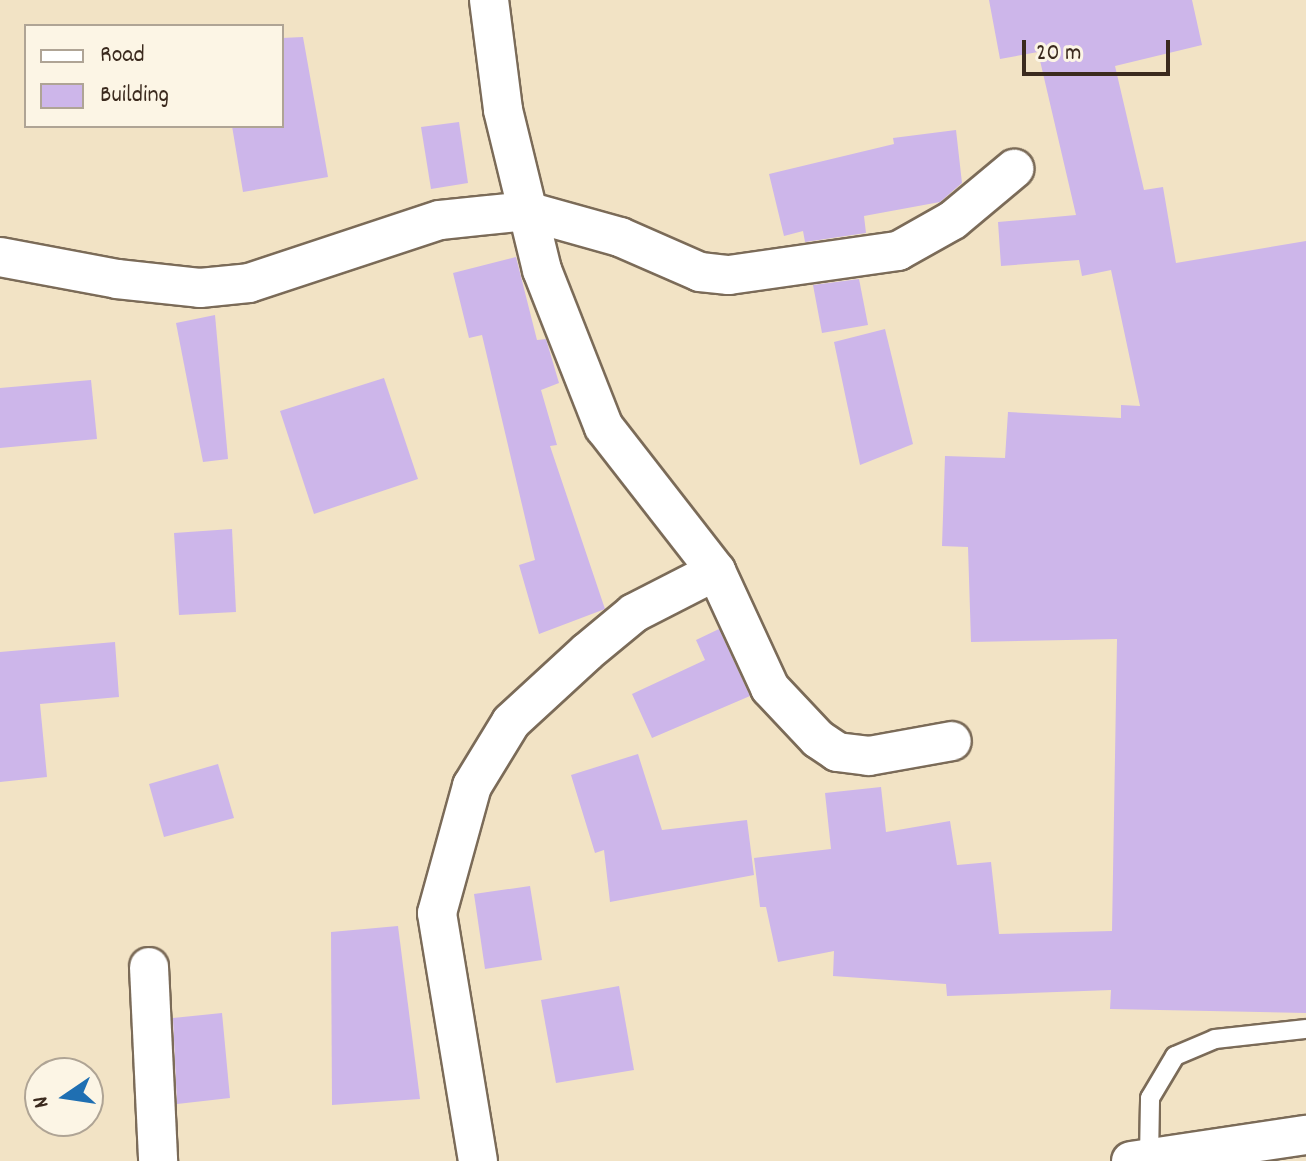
<!DOCTYPE html>
<html>
<head>
<meta charset="utf-8">
<style>
  body { margin:0 }
  #map { position:relative; width:1306px; height:1161px; overflow:hidden; background:#f2e3c5; font-family:Dekko,sans-serif }
  div>[style] { position:absolute }
  .building>* { inset:0; background:#cdb6ea }
  .roads { filter:drop-shadow(2px 0 #7b6b58) drop-shadow(-2px 0 #7b6b58) drop-shadow(0 2px #7b6b58) drop-shadow(0 -2px #7b6b58) }
  .lane>* { height:18px; margin:-9px; padding:0 9px; transform-origin:9px; border-radius:9px; background:#fff }
  .street>* { height:38px; margin:-19px; padding:0 19px; transform-origin:19px; border-radius:19px; background:#fff }
  span { translate:-50% -50%; white-space:nowrap; text-align:center; line-height:1.15; -webkit-text-stroke:6px #fcf5e5; paint-order:stroke }
  .legend { position:absolute; left:24px; top:24px; width:260px; height:104px; box-sizing:border-box; background:#fcf5e5; border:2px solid #afa495; margin:0; padding:10px 14px; list-style:none; font-size:24px; color:#3b2a1e }
  .legend li { display:flex; align-items:center; gap:16px; height:40px }
  .legend b { width:40px; border:2px solid #afa495 }
  .north { position:absolute; left:24px; top:1057px; width:80px; height:80px; box-sizing:border-box; background:#fcf5e5; border:2px solid #afa495; border-radius:50%; rotate:257deg; font-size:22px; font-weight:700; line-height:32px; text-align:center; color:#3b2a1e }
  .north::after { content:''; display:block; margin:auto; width:28px; height:36px; background:#1f6fb2; clip-path:polygon(50% 0,100% 100%,50% 72%,0 100%) }
  .scale { position:absolute; left:1022px; top:40px; width:148px; height:36px; box-sizing:border-box; border:4px solid #3b2a1e; border-top:0; padding-left:10px; font-size:24px; line-height:28px; white-space:nowrap; color:#3b2a1e; -webkit-text-stroke:6px #fcf5e5; paint-order:stroke }
</style>
</head>
<body>
<div id="map">
  <div class="building">
    <div style="clip-path:polygon(989px 0,1192px 0,1202px 45px,1115px 66px,1144px 190px,1163px 187px,1176px 263px,1306px 241px,1306px 1013px,1110px 1009px,1111px 990px,947px 996px,946px 984px,833px 976px,834px 951px,778px 962px,766px 907px,760px 907px,754px 858px,831px 849px,825px 793px,881px 787px,886px 832px,950px 821px,957px 865px,991px 862px,999px 934px,1112px 931px,1117px 639px,971px 642px,968px 547px,942px 546px,945px 456px,1005px 458px,1008px 412px,1121px 418px,1121px 405px,1140px 406px,1111px 270px,1082px 276px,1079px 260px,1001px 266px,998px 222px,1076px 215px,1038px 52px,1000px 59px)"></div>
    <div style="clip-path:polygon(303px 37px,328px 177px,243px 192px,232px 126px,282px 126px,282px 38px)"></div>
    <div style="clip-path:polygon(459px 122px,468px 183px,431px 189px,421px 127px)"></div>
    <div style="clip-path:polygon(956px 130px,962px 183px,940px 202px,864px 216px,866px 233px,805px 242px,803px 231px,784px 236px,769px 174px,894px 144px,893px 138px)"></div>
    <div style="clip-path:polygon(516px 257px,537px 340px,546px 339px,559px 383px,541px 390px,557px 445px,550px 446px,605px 609px,539px 634px,519px 565px,535px 560px,482px 335px,469px 338px,453px 273px)"></div>
    <div style="clip-path:polygon(859px 279px,868px 325px,822px 333px,813px 285px)"></div>
    <div style="clip-path:polygon(215px 315px,228px 459px,203px 462px,176px 323px)"></div>
    <div style="clip-path:polygon(885px 329px,913px 444px,860px 465px,834px 342px)"></div>
    <div style="clip-path:polygon(384px 378px,418px 479px,314px 514px,280px 411px)"></div>
    <div style="clip-path:polygon(91px 380px,97px 439px,0 448px,0 388px)"></div>
    <div style="clip-path:polygon(232px 529px,236px 612px,179px 615px,174px 533px)"></div>
    <div style="clip-path:polygon(719px 629px,750px 696px,652px 738px,632px 694px,705px 660px,696px 640px)"></div>
    <div style="clip-path:polygon(115px 642px,119px 697px,40px 704px,47px 777px,0 782px,0 652px)"></div>
    <div style="clip-path:polygon(638px 754px,662px 830px,747px 820px,754px 875px,610px 902px,604px 850px,595px 853px,571px 775px)"></div>
    <div style="clip-path:polygon(218px 764px,234px 818px,164px 837px,149px 784px)"></div>
    <div style="clip-path:polygon(530px 886px,542px 960px,485px 969px,474px 894px)"></div>
    <div style="clip-path:polygon(398px 926px,420px 1099px,332px 1105px,331px 932px)"></div>
    <div style="clip-path:polygon(619px 986px,634px 1070px,556px 1083px,541px 1000px)"></div>
    <div style="clip-path:polygon(222px 1013px,230px 1098px,177px 1104px,173px 1018px)"></div>
  </div>
  <div class="roads">
    <div class="lane">
      <div style="left:1149px;top:1158px;width:60px;rotate:-89deg"></div>
      <div style="left:1150px;top:1098px;width:49px;rotate:-59.2deg"></div>
      <div style="left:1175px;top:1056px;width:43px;rotate:-23deg"></div>
      <div style="left:1215px;top:1039px;width:92px;rotate:-6.3deg"></div>
    </div>
    <div class="street">
      <div style="left:489px;top:0;width:111px;rotate:82.7deg"></div>
      <div style="left:503px;top:110px;width:165px;rotate:76.3deg"></div>
      <div style="left:542px;top:270px;width:169px;rotate:68.5deg"></div>
      <div style="left:604px;top:427px;width:182px;rotate:52.1deg"></div>
      <div style="left:716px;top:571px;width:129px;rotate:65.2deg"></div>
      <div style="left:770px;top:688px;width:70px;rotate:46.7deg"></div>
      <div style="left:818px;top:739px;width:23px;rotate:34deg"></div>
      <div style="left:837px;top:752px;width:32px;rotate:7deg"></div>
      <div style="left:869px;top:756px;width:84px;rotate:-10.2deg"></div>
      <div style="left:0;top:257px;width:119px;rotate:10.6deg"></div>
      <div style="left:117px;top:279px;width:83px;rotate:6.2deg"></div>
      <div style="left:200px;top:288px;width:49px;rotate:-5.8deg"></div>
      <div style="left:249px;top:283px;width:201px;rotate:-18.3deg"></div>
      <div style="left:440px;top:220px;width:87px;rotate:-5.9deg"></div>
      <div style="left:527px;top:211px;width:97px;rotate:15.6deg"></div>
      <div style="left:620px;top:237px;width:87px;rotate:23.6deg"></div>
      <div style="left:700px;top:272px;width:29px;rotate:6deg"></div>
      <div style="left:729px;top:275px;width:171px;rotate:-8.1deg"></div>
      <div style="left:898px;top:251px;width:63px;rotate:-29.4deg"></div>
      <div style="left:953px;top:220px;width:80px;rotate:-39.9deg"></div>
      <div style="left:149px;top:967px;width:194px;rotate:87.3deg"></div>
      <div style="left:478px;top:1161px;width:251px;rotate:-99.4deg"></div>
      <div style="left:437px;top:913px;width:132px;rotate:-74.6deg"></div>
      <div style="left:472px;top:786px;width:75px;rotate:-58.6deg"></div>
      <div style="left:511px;top:722px;width:103px;rotate:-42.6deg"></div>
      <div style="left:587px;top:652px;width:61px;rotate:-39.7deg"></div>
      <div style="left:634px;top:613px;width:92px;rotate:-27.1deg"></div>
      <div style="left:1131px;top:1161px;width:177px;rotate:-8.5deg"></div>
    </div>
  </div>
  <ul class="legend">
  <li><b style="height:10px;background:#fff"></b>Road</li>
  <li><b style="height:22px;background:#cdb6ea"></b>Building</li>
  </ul>
  <div class="north">N</div>
  <div class="scale">20 m</div>
</div>
</body>
</html>
